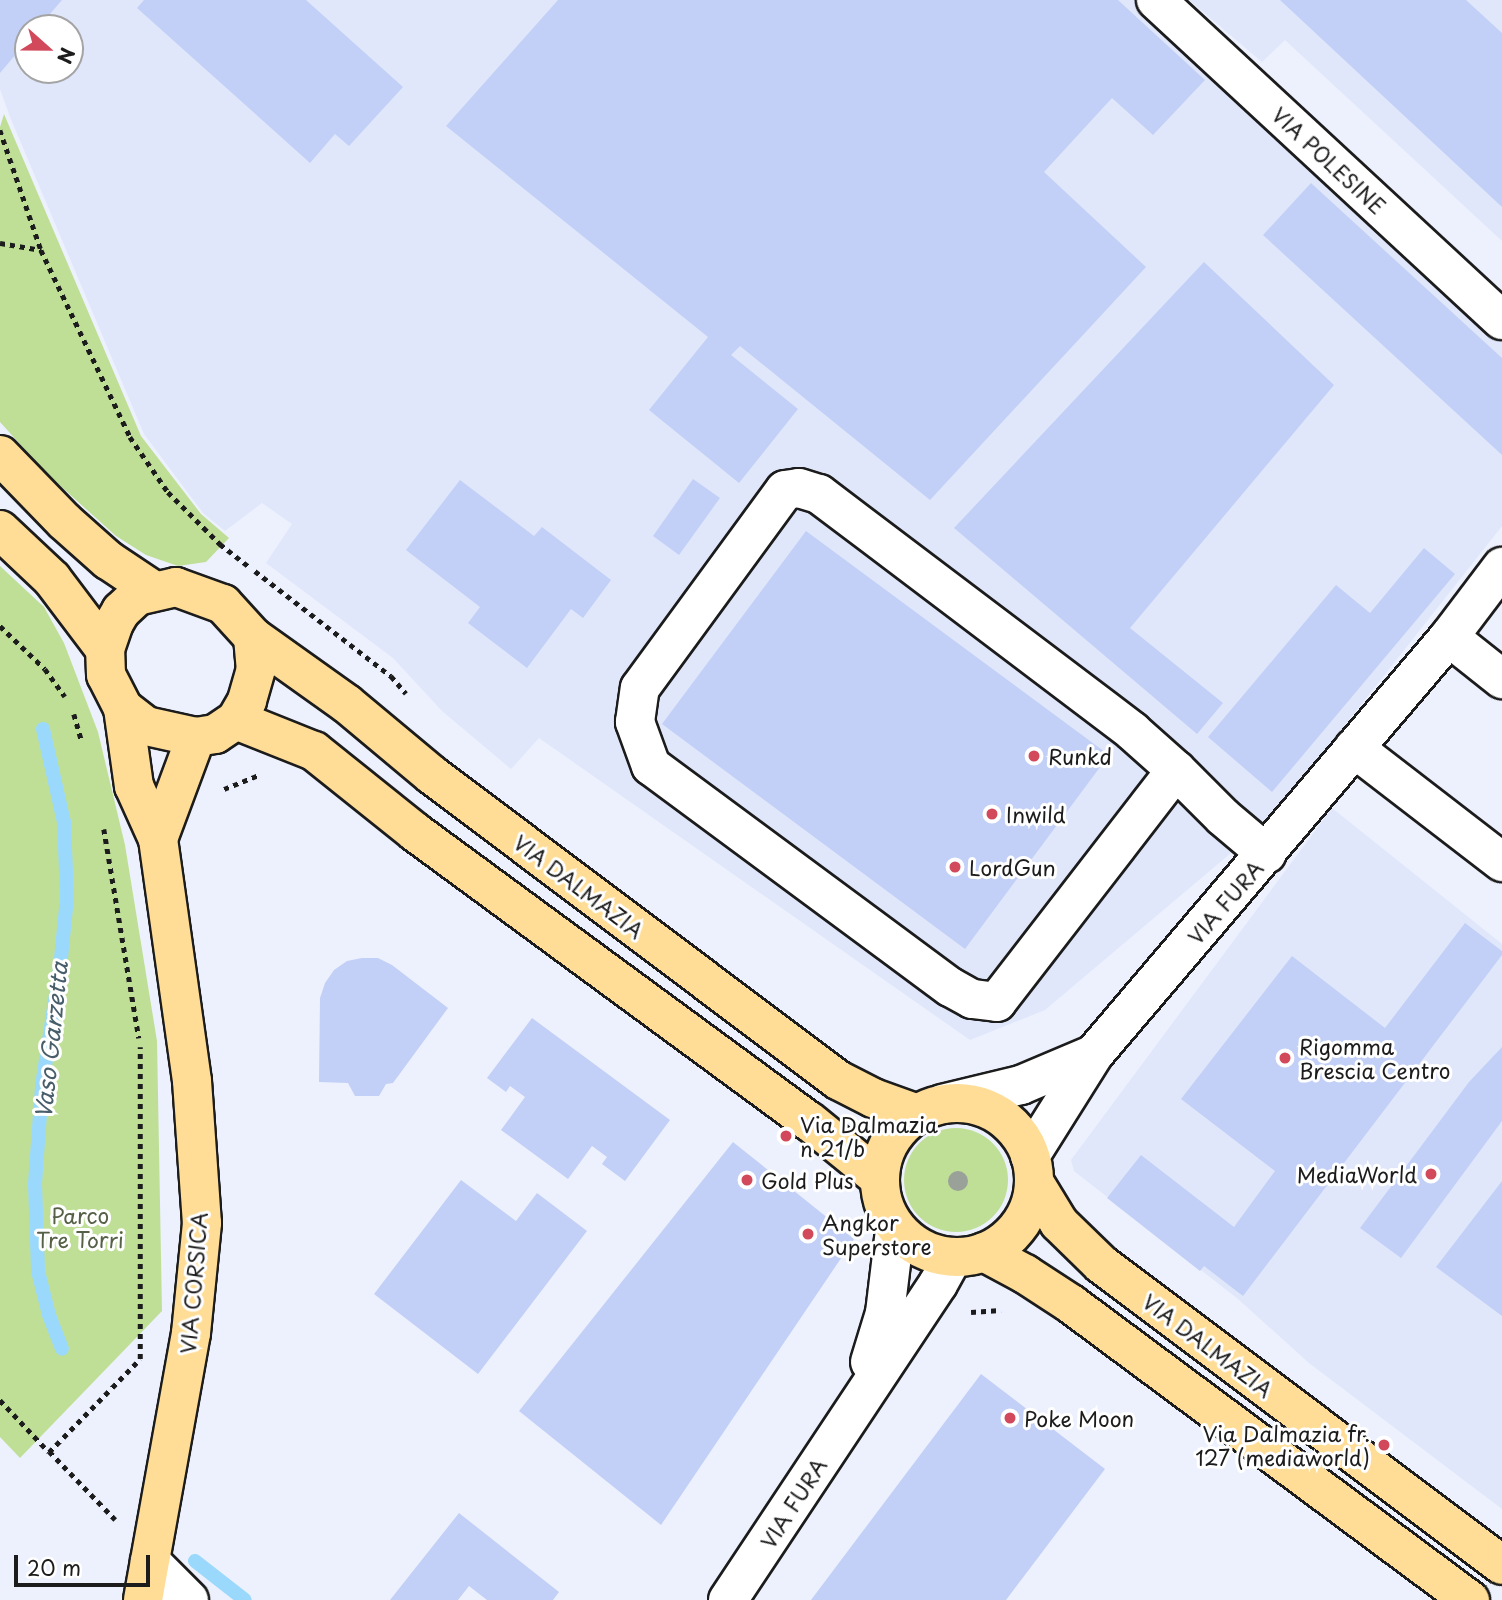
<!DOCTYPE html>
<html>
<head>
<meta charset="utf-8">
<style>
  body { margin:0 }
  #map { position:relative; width:1502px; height:1600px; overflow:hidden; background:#edf1fd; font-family:"Playpen Sans",sans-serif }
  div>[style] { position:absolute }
  .built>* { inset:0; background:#e0e7fb }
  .green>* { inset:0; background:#bfdf97 }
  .round { border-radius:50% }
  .stream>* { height:14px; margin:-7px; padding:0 7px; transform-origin:7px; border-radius:7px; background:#9bd9fc }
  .building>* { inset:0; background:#c2d0f7 }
  .path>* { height:4.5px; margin-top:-2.25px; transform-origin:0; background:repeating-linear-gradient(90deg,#1c1c1c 0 5px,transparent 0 10px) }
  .roads { filter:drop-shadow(2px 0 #1c1c1c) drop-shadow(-2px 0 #1c1c1c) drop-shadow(0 2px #1c1c1c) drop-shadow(0 -2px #1c1c1c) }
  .minor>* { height:38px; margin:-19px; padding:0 19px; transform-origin:19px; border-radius:19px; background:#fff }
  .major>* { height:38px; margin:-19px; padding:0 19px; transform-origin:19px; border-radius:19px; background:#ffdd96 }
  .major>.ring { margin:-19px; padding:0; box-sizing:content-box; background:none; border:38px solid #ffdd96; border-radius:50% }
  .trees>* { width:20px; height:20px; margin:-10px; border-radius:50%; background:#99a199 }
  .dots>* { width:19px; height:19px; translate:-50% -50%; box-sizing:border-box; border:4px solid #fff; border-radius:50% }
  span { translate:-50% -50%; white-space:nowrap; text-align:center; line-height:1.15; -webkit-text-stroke:6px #fff; paint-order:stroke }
  .street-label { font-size:21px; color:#1c1c1c }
  .poi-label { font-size:21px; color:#1c1c1c }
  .left { translate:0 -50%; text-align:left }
  .right { translate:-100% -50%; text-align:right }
  .park-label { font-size:21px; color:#556047 }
  .water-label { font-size:23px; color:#485e6a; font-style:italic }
  .north { position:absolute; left:14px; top:14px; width:70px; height:70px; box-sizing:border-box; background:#fff; border:2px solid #a4a4a4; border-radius:50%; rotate:111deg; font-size:19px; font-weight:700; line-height:28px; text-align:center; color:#1c1c1c }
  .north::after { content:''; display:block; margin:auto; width:24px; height:32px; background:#d1495b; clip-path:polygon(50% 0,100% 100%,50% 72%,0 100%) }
  .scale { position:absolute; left:14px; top:1555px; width:136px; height:32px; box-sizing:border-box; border:4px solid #1c1c1c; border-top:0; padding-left:9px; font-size:21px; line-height:24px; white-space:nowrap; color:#1c1c1c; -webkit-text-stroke:5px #fff; paint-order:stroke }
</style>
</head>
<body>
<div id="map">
  <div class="built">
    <div style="clip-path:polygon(evenodd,0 0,1136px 0,1502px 334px,1502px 526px,1270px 820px,1045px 1010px,970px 1040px,539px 738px,511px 769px,442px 711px,393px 658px,266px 563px,292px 524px,262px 503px,225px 531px,203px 513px,144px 434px,10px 117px,0 89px,0 0,28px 28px,70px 28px,70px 70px,28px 70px,28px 28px)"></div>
    <div style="clip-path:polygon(1189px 0,1502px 0,1502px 241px,1285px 40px,1262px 62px)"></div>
    <div style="clip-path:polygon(1332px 808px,1502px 944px,1502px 1509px,1309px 1363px,1238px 1299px,1074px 1171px,1071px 1160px)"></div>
  </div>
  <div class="green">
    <div style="clip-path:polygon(4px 114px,141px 436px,201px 514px,229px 538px,206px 562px,178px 566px,146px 555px,116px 536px,46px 473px,0 422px,0 127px)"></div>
    <div style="clip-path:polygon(0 566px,44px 607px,64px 643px,98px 732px,125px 845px,157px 1041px,162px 1311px,20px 1458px,0 1437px)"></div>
    <div class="round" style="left:904px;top:1128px;width:104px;height:104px"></div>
  </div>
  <div class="stream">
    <div style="left:43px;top:729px;width:95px;rotate:77.3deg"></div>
    <div style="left:64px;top:822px;width:76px;rotate:87.7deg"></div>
    <div style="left:67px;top:898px;width:70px;rotate:95.7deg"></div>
    <div style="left:60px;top:968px;width:119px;rotate:98.7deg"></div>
    <div style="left:42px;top:1086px;width:98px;rotate:94.1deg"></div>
    <div style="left:35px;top:1184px;width:87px;rotate:88deg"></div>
    <div style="left:38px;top:1271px;width:45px;rotate:76deg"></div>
    <div style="left:49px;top:1315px;width:36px;rotate:69deg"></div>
    <div style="left:195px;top:1561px;width:63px;rotate:38deg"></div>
  </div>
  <div class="building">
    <div style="clip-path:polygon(0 0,62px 0,38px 28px,28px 28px,28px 40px,0 73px)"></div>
    <div style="clip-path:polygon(144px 0,306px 0,403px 87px,349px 146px,335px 134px,310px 163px,137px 8px)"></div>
    <div style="clip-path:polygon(558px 0,1118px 0,1205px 80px,1153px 135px,1112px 98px,1044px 172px,1146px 267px,930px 500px,740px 346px,731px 355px,798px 409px,739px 483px,649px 410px,708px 337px,446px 126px)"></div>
    <div style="clip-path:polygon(1280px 0,1466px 0,1502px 33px,1502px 207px)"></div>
    <div style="clip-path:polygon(1311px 183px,1502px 358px,1502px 455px,1263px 235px)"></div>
    <div style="clip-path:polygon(1204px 262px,1334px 385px,1130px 628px,1223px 703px,1197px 734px,954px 528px)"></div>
    <div style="clip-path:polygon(693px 479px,720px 498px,679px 555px,653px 536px)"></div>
    <div style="clip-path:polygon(460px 480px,534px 536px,542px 527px,611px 580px,583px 618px,571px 609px,527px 668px,468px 623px,480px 607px,406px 550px)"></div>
    <div style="clip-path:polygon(806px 531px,1109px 755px,965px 949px,662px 724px)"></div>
    <div style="clip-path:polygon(1424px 548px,1455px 574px,1272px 792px,1208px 737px,1336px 585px,1370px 613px)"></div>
    <div style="clip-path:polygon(1465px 923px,1502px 951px,1502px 955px,1243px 1296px,1204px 1266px,1200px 1271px,1107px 1198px,1141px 1155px,1234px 1227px,1275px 1171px,1181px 1099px,1292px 956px,1385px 1028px)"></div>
    <div style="clip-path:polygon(362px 958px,378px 958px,392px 965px,448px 1008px,393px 1083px,386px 1084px,379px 1096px,355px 1096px,348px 1083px,319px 1082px,320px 998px,325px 983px,334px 970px,347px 961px)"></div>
    <div style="clip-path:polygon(532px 1018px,670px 1120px,625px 1181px,602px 1164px,607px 1157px,592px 1146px,568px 1179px,501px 1130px,525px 1097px,510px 1086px,506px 1092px,487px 1078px)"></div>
    <div style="clip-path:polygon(1502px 1047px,1502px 1121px,1401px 1258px,1360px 1228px,1469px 1082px)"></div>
    <div style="clip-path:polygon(733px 1142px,854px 1239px,661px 1525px,519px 1411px)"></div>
    <div style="clip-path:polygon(461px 1180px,516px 1221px,537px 1193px,587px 1231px,478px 1374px,374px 1294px)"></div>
    <div style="clip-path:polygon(1502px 1181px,1502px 1316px,1436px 1267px)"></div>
    <div style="clip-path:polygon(981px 1374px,1105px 1469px,1006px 1600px,811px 1600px)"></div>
    <div style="clip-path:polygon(459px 1513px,559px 1592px,553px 1600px,487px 1600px,469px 1586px,458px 1600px,390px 1600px)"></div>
  </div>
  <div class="path">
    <div style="left:0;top:130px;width:127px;rotate:71.1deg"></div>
    <div style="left:41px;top:250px;width:207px;rotate:64.5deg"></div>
    <div style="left:130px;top:437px;width:67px;rotate:55.4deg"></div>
    <div style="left:168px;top:492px;width:74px;rotate:45deg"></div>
    <div style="left:220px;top:544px;width:36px;rotate:38deg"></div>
    <div style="left:0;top:243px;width:42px;rotate:9.7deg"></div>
    <div style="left:255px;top:571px;width:172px;rotate:37.7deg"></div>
    <div style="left:391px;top:676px;width:23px;rotate:49deg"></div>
    <div style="left:0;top:626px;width:62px;rotate:43.7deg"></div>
    <div style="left:45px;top:669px;width:34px;rotate:54deg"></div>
    <div style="left:74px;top:714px;width:26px;rotate:74deg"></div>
    <div style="left:224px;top:789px;width:37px;rotate:-22deg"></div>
    <div style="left:104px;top:829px;width:212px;rotate:80.5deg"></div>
    <div style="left:971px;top:1312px;width:30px;rotate:-4deg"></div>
    <div style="left:0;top:1400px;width:71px;rotate:46.7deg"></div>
    <div style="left:115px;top:1520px;width:95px;rotate:-134.1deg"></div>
    <div style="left:49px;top:1452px;width:130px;rotate:-45.6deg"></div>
    <div style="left:140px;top:1359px;width:312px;rotate:-90deg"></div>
  </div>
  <div class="roads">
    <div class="minor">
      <div style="left:1156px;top:0;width:471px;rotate:42.8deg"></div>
      <div style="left:1449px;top:637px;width:68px;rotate:38.4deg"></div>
      <div style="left:1354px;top:748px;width:187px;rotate:37.6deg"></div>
      <div style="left:1176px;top:770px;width:293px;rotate:127.7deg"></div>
      <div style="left:997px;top:1002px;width:25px;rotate:-173deg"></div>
      <div style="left:972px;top:999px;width:25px;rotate:-151deg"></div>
      <div style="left:950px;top:987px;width:372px;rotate:-143.5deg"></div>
      <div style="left:651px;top:766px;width:47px;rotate:-110deg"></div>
      <div style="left:635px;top:722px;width:34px;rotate:-82deg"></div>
      <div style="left:640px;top:688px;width:245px;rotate:-53.8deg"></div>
      <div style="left:785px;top:490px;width:14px;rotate:-8deg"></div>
      <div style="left:799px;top:488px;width:21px;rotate:17deg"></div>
      <div style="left:819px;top:494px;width:393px;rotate:37.1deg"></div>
      <div style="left:1132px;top:731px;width:59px;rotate:41.6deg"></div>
      <div style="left:1176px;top:770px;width:66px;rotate:45deg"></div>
      <div style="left:1223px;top:817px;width:57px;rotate:40.1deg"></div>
      <div style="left:942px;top:1104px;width:81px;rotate:-13.5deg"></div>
      <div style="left:1021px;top:1085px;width:79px;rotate:-23deg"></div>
      <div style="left:1030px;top:1156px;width:120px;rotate:-57.9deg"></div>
      <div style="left:1094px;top:1054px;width:548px;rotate:-49.59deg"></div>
      <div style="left:1449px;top:637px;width:88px;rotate:-52.9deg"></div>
      <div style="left:870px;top:1362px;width:51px;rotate:-73deg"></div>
      <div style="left:885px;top:1313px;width:84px;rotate:-83.1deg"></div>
      <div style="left:150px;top:1561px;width:55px;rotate:45deg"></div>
      <div style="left:728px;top:1600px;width:379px;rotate:-56.4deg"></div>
      <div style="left:938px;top:1284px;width:31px;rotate:-61deg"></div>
    </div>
    <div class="major">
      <div style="left:0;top:455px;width:92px;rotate:45.9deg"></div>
      <div style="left:64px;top:521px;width:59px;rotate:41.6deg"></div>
      <div style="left:108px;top:560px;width:54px;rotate:33.7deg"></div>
      <div style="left:0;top:530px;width:71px;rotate:43.3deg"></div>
      <div style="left:52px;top:579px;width:88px;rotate:52.9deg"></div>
      <div style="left:176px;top:587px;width:50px;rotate:19.9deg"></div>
      <div style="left:223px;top:604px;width:45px;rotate:47.7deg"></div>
      <div style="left:253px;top:637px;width:32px;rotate:85deg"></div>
      <div style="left:256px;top:669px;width:33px;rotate:106deg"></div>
      <div style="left:247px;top:701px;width:22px;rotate:120deg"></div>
      <div style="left:236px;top:720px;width:25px;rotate:146deg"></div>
      <div style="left:215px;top:734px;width:19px;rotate:171deg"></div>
      <div style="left:196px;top:737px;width:51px;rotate:-167.6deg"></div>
      <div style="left:146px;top:726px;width:29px;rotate:-142deg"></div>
      <div style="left:123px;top:708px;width:37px;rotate:-117deg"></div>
      <div style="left:106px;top:675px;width:26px;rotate:-92deg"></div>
      <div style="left:105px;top:649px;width:28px;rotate:-71deg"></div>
      <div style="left:114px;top:623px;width:14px;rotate:-60deg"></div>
      <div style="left:121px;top:611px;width:22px;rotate:-43deg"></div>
      <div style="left:137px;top:596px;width:40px;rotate:-13deg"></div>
      <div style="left:253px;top:637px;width:115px;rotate:35.5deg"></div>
      <div style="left:347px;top:704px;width:111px;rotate:39.9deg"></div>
      <div style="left:432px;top:775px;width:508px;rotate:36.92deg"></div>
      <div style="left:838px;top:1080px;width:39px;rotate:27deg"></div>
      <div style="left:873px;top:1098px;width:48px;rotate:19.6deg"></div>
      <div style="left:123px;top:708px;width:79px;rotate:82deg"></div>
      <div style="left:134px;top:786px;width:58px;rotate:65.6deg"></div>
      <div style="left:158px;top:839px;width:244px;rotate:82deg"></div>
      <div style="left:192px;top:1081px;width:142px;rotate:86deg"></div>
      <div style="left:202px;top:1223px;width:111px;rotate:95.7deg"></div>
      <div style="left:191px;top:1333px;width:271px;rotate:100.2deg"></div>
      <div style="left:236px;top:720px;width:84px;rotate:21.7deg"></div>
      <div style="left:314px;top:751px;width:129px;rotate:38.7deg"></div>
      <div style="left:415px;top:832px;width:489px;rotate:36.3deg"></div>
      <div style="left:809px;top:1121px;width:90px;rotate:39.2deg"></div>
      <div style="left:158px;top:839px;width:109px;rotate:-69.6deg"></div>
      <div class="ring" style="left:880px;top:1103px;width:116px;height:116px"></div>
      <div style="left:1034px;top:1182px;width:48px;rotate:58.6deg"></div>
      <div style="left:1059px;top:1223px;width:59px;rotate:44.3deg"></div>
      <div style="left:1101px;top:1264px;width:501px;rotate:36.89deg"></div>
      <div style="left:984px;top:1252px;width:47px;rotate:28.2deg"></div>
      <div style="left:1025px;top:1274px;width:55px;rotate:33.1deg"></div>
      <div style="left:1071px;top:1304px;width:497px;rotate:36.6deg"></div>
    </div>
  </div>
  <div class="trees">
    <div style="left:958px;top:1181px"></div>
  </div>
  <div class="dots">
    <div style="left:1034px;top:756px;background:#d1495b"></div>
    <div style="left:992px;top:814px;background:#d1495b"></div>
    <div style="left:955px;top:867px;background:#d1495b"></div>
    <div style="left:1285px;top:1058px;background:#d1495b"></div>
    <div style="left:786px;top:1136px;background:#d1495b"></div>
    <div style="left:1431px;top:1174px;background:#d1495b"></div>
    <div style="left:747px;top:1180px;background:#d1495b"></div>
    <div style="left:808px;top:1234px;background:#d1495b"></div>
    <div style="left:1010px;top:1418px;background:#d1495b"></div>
    <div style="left:1384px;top:1445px;background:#d1495b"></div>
  </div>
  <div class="street-label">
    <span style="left:1329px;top:160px;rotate:43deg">VIA POLESINE</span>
    <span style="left:579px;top:886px;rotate:37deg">VIA DALMAZIA</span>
    <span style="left:1225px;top:902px;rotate:-49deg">VIA FURA</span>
    <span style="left:193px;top:1283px;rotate:-85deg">VIA CORSICA</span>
    <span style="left:1208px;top:1345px;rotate:37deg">VIA DALMAZIA</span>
    <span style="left:793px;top:1503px;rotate:-57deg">VIA FURA</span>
  </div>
  <div class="poi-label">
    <span class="left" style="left:1048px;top:756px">Runkd</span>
    <span class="left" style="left:1006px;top:814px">Inwild</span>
    <span class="left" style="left:969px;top:867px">LordGun</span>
    <span class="left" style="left:1299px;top:1058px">Rigomma<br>Brescia Centro</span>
    <span class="left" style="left:800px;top:1136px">Via Dalmazia<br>n 21/b</span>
    <span class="right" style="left:1417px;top:1174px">MediaWorld</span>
    <span class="left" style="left:761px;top:1180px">Gold Plus</span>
    <span class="left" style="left:822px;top:1234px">Angkor<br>Superstore</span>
    <span class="left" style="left:1024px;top:1418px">Poke Moon</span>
    <span class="right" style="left:1370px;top:1445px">Via Dalmazia fr.<br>127 (mediaworld)</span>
  </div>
  <div class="park-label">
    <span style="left:80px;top:1227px">Parco<br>Tre Torri</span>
  </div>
  <div class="water-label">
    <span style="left:51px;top:1040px;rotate:-84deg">Vaso Garzetta</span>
  </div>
  <div class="north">N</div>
  <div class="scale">20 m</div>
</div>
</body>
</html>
